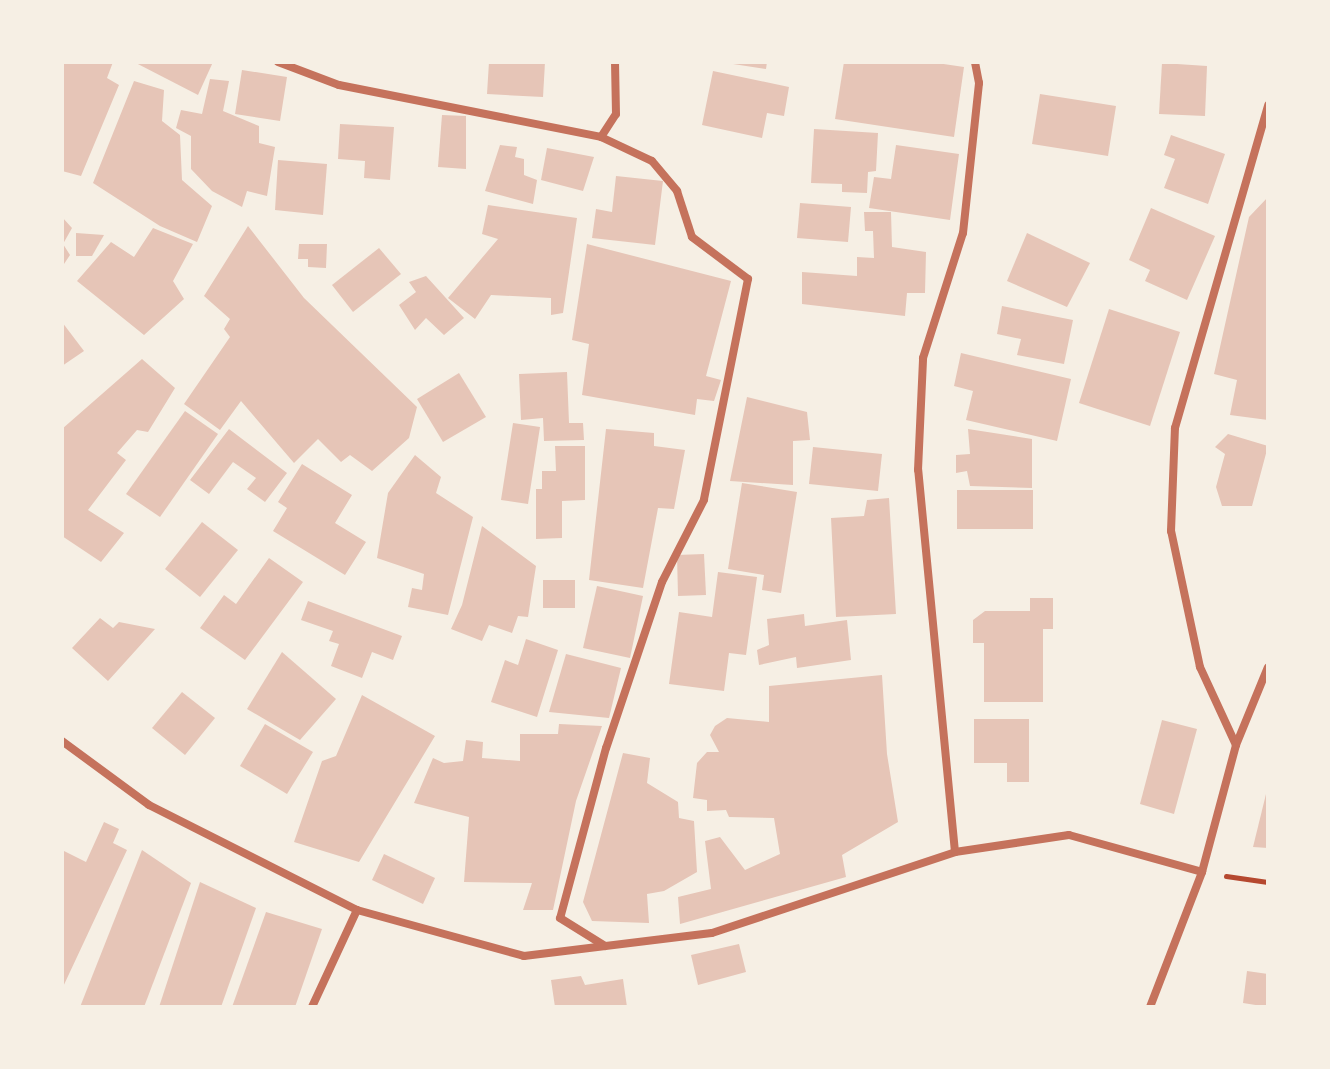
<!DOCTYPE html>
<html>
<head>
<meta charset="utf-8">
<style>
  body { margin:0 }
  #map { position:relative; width:1330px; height:1069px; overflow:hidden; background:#f6efe4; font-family:Inter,sans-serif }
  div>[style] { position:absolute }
  .building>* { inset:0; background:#e6c5b7 }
  .path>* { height:5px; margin:-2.5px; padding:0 2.5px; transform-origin:2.5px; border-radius:2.5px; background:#b5482f }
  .minor>* { height:8px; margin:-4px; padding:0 4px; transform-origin:4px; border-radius:4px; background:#c5725c }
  span { translate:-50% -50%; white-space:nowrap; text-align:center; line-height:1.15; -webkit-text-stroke:7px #f6efe4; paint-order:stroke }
  .frame { position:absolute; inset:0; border:64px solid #f6efe4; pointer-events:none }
</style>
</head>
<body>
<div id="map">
  <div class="building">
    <div style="clip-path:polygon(62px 62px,113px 62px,107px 78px,119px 85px,81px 176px,62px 171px)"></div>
    <div style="clip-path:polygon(134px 62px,213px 62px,198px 95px)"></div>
    <div style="clip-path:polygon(489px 62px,545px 62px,543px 97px,487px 94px)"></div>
    <div style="clip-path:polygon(720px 62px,767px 62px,766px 69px)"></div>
    <div style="clip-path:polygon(844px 62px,930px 62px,964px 67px,954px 137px,835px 119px)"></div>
    <div style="clip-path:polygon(1162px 63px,1207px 66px,1205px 116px,1159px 114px)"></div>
    <div style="clip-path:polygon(242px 70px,287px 77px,280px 121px,235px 114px)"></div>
    <div style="clip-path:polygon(713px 71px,789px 87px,784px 116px,767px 113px,762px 138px,702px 125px)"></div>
    <div style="clip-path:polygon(210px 79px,229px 81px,223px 111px,259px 126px,259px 143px,275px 147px,267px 196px,247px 191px,242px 207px,212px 191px,191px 169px,191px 136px,176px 128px,181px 110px,202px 114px)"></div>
    <div style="clip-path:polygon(134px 81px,164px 90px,162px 121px,180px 135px,182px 180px,212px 206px,197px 242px,160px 226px,93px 183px)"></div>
    <div style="clip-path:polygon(1040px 94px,1116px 106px,1108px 156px,1032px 144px)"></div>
    <div style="clip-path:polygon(442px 115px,466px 116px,466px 169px,438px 167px)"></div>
    <div style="clip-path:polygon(340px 124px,394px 127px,390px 180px,364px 178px,365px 161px,338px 159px)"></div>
    <div style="clip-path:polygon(814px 129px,878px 133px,876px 171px,868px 172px,867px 193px,842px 192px,842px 184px,811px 183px)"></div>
    <div style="clip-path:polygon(1171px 135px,1225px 154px,1208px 204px,1164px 188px,1175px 159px,1164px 155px)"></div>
    <div style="clip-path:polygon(500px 145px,517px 147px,515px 157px,524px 159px,524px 175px,537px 180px,533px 204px,485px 191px)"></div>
    <div style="clip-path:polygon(896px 145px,959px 154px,950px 220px,869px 208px,874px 177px,891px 179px)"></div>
    <div style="clip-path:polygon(547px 148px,594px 157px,583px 191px,541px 180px)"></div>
    <div style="clip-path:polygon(278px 160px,327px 164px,323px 215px,275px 210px)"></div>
    <div style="clip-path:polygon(616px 176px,663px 181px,655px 245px,592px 238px,596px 209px,612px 212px)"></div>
    <div style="clip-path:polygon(1268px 197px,1268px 420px,1230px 415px,1237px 380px,1214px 374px,1249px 217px)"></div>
    <div style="clip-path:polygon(800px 203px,851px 207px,848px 242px,797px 238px)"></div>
    <div style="clip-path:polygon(488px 205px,577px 218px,563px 313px,551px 315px,551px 298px,491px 295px,475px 319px,448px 298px,498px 239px,482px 234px)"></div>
    <div style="clip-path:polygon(1151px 208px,1215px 236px,1187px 300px,1145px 281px,1150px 270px,1129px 260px)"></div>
    <div style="clip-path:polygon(864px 212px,891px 212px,892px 247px,926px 252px,925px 293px,907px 293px,905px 316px,802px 304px,802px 272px,857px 276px,857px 257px,874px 258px,873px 231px,865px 231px)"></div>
    <div style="clip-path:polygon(62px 217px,72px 228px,63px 244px,70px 255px,62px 267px)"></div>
    <div style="clip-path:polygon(248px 226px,304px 298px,417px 407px,409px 438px,372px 471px,350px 455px,341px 462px,318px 439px,294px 463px,241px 401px,220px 430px,184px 404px,230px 337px,224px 329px,230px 319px,204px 296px)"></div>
    <div style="clip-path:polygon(153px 228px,193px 244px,173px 281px,184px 299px,144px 335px,77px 281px,111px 242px,134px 257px)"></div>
    <div style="clip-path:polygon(76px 233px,104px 235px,92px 256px,76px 256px)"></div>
    <div style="clip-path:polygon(1027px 233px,1090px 263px,1067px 307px,1007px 281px)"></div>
    <div style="clip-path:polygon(299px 244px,327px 244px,326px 268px,308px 267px,308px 259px,298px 259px)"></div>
    <div style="clip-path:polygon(587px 244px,731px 281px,706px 376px,721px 380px,714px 401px,697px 399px,695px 415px,582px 395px,589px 344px,572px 340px)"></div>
    <div style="clip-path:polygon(379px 248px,401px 274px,353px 312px,332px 285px)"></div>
    <div style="clip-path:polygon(426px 276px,464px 318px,444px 335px,426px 318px,415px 330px,399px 305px,416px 292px,409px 282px)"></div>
    <div style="clip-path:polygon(1002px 306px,1073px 320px,1064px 364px,1017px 355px,1021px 339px,997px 334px)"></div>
    <div style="clip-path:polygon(1109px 309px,1180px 332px,1150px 426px,1079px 403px)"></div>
    <div style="clip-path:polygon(62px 322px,84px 351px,62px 366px)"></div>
    <div style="clip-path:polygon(961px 353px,1071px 379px,1057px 441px,966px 420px,973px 391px,954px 386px)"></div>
    <div style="clip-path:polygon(142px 359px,175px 388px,148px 432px,137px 430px,117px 453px,126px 460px,88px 510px,124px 533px,101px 562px,62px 536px,62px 429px)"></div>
    <div style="clip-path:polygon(567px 372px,569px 423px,583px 423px,584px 440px,544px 441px,543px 418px,521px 420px,519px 374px)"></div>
    <div style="clip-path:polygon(459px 373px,486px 417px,443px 442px,417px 399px)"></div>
    <div style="clip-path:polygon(747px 397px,807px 412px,810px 440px,793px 441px,793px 485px,730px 481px)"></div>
    <div style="clip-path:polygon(185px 411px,218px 434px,160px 517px,126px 494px)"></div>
    <div style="clip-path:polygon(513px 423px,540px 427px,528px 504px,501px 500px)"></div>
    <div style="clip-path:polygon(229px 429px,287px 473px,265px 502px,247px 489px,256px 478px,233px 462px,209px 494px,190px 480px)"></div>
    <div style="clip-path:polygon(606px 429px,654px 433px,654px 446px,685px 450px,674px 509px,658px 508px,643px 588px,589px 580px)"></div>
    <div style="clip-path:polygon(968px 429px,1032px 439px,1032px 488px,970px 486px,967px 471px,956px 473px,956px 455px,970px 454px)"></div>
    <div style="clip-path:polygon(1228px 434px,1268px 446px,1252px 506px,1222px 506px,1216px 487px,1225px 454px,1215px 447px)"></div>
    <div style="clip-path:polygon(555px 446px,585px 446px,585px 500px,562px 501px,562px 538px,536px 539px,536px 489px,542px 489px,542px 471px,556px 471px)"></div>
    <div style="clip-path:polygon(813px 447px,882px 454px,878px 491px,809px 484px)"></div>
    <div style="clip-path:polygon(415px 455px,441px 477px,436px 493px,473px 517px,448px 615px,408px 607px,412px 588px,422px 590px,424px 574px,377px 558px,388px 493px)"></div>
    <div style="clip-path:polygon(302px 464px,352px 495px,335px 523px,366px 542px,345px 575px,273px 531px,287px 508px,278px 502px)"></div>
    <div style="clip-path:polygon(742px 483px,797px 492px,781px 593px,762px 590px,764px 575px,728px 569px)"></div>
    <div style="clip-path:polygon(957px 490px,1033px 490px,1033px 529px,957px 529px)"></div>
    <div style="clip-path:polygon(889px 498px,896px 614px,836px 617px,831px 518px,864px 516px,867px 500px)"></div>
    <div style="clip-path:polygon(202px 522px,238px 550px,200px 597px,165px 569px)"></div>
    <div style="clip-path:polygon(482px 526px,536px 566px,528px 617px,518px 616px,512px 633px,489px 625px,482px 641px,451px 629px,462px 605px)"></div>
    <div style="clip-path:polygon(704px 554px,706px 595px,678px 596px,677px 555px)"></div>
    <div style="clip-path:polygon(269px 558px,303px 582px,245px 660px,200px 628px,224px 595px,236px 604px)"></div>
    <div style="clip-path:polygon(718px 572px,757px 577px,746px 655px,729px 653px,724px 691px,669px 684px,679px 612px,712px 617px)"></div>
    <div style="clip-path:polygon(543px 580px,575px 580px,575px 608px,543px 608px)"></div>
    <div style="clip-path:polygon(597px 586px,643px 596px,630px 658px,583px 648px)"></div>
    <div style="clip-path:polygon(1030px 598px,1053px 598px,1053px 629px,1043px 629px,1043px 702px,984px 702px,984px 643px,973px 643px,973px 620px,985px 611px,1030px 611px)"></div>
    <div style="clip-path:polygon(308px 601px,402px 636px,393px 660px,372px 652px,362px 678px,331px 666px,339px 644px,329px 641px,333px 631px,301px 620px)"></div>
    <div style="clip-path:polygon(804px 614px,805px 626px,847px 620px,851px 660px,797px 668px,796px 657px,759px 665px,757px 650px,769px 645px,767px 619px)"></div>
    <div style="clip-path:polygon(100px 618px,113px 628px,119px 622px,155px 629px,108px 681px,72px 648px)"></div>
    <div style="clip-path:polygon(526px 639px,558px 650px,537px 717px,491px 702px,505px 660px,518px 665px)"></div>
    <div style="clip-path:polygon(282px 652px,336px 699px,300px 740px,247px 709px)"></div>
    <div style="clip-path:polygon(566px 654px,621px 668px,609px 718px,549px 712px)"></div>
    <div style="clip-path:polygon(882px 675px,887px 754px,898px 822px,842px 855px,846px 877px,680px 924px,678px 897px,711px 889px,705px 841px,720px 837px,745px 870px,780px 854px,774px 818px,729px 817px,726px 810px,707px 811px,707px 800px,693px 798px,697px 763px,707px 752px,719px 752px,710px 735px,715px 726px,727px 718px,769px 722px,769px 686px)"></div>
    <div style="clip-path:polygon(182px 692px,215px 718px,185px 755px,152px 728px)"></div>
    <div style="clip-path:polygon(362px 695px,435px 736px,359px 862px,294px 842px,322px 761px,336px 756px)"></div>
    <div style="clip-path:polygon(974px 719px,1029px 719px,1029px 782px,1007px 782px,1007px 763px,974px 763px)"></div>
    <div style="clip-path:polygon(1162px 720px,1197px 729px,1174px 814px,1140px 804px)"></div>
    <div style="clip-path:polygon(265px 724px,313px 752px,287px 794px,240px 766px)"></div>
    <div style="clip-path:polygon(559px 724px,602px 726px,576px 801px,553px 910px,523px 910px,532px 883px,464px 882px,469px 817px,414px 803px,433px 758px,444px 763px,463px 761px,466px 740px,483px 742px,482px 758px,520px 761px,520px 734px,558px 734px)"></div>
    <div style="clip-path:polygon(623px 753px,650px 758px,647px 783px,678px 802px,679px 818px,694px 821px,697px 872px,664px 891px,647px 894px,649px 923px,592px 921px,583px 902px)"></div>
    <div style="clip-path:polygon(1267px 790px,1268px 848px,1253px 847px)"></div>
    <div style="clip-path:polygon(104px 822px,119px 829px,113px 843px,127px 850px,62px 989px,62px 850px,86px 862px)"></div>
    <div style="clip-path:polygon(142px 850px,191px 883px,144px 1007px,80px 1007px)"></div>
    <div style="clip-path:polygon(384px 854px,435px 878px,423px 904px,372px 880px)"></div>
    <div style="clip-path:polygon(200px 882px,256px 908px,221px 1007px,159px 1007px)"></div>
    <div style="clip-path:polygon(266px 912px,322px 929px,295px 1007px,232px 1007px)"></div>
    <div style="clip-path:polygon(739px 944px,746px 972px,698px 985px,691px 955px)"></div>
    <div style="clip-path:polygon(1247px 971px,1268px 974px,1268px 1007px,1243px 1003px)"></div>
    <div style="clip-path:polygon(581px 976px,585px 985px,623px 979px,627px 1007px,555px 1007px,551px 980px)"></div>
  </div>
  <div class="path">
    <div style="left:1226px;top:876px;width:42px;rotate:8.1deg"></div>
  </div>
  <div class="minor">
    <div style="left:278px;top:62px;width:65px;rotate:20.7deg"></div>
    <div style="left:339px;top:85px;width:267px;rotate:11.2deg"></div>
    <div style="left:601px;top:137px;width:56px;rotate:25.2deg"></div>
    <div style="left:652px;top:161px;width:39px;rotate:50deg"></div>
    <div style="left:677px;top:191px;width:48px;rotate:71.9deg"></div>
    <div style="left:692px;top:237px;width:70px;rotate:36.9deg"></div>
    <div style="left:748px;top:279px;width:225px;rotate:101.3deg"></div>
    <div style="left:704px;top:500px;width:92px;rotate:117.1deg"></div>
    <div style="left:662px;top:582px;width:175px;rotate:108.6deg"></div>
    <div style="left:606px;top:748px;width:176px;rotate:105.1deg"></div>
    <div style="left:560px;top:918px;width:53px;rotate:31.9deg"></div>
    <div style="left:601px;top:137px;width:27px;rotate:-57deg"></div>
    <div style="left:616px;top:114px;width:52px;rotate:-91.1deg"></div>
    <div style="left:62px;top:741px;width:108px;rotate:36.3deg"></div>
    <div style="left:149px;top:805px;width:233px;rotate:26.8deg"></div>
    <div style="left:357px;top:910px;width:107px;rotate:114.9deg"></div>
    <div style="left:1236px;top:745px;width:86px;rotate:-114.8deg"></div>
    <div style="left:1200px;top:667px;width:139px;rotate:-102deg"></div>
    <div style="left:1171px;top:531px;width:103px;rotate:-87.8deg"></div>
    <div style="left:1175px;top:428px;width:336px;rotate:-73.9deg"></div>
    <div style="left:955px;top:852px;width:384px;rotate:-95.5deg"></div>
    <div style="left:918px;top:470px;width:112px;rotate:-87.4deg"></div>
    <div style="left:923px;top:358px;width:131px;rotate:-72.3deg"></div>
    <div style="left:963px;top:233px;width:151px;rotate:-83.9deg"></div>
    <div style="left:979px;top:83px;width:21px;rotate:-101deg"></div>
    <div style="left:357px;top:910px;width:173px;rotate:15.4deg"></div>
    <div style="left:524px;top:956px;width:189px;rotate:-7deg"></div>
    <div style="left:712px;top:933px;width:256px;rotate:-18.4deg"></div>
    <div style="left:955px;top:852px;width:115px;rotate:-8.5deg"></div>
    <div style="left:1069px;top:835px;width:138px;rotate:15.5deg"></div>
    <div style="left:1150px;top:1007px;width:145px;rotate:-68.9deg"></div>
    <div style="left:1202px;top:872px;width:131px;rotate:-75deg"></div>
    <div style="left:1236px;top:745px;width:84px;rotate:-67.7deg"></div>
  </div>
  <div class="frame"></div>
</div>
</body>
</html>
